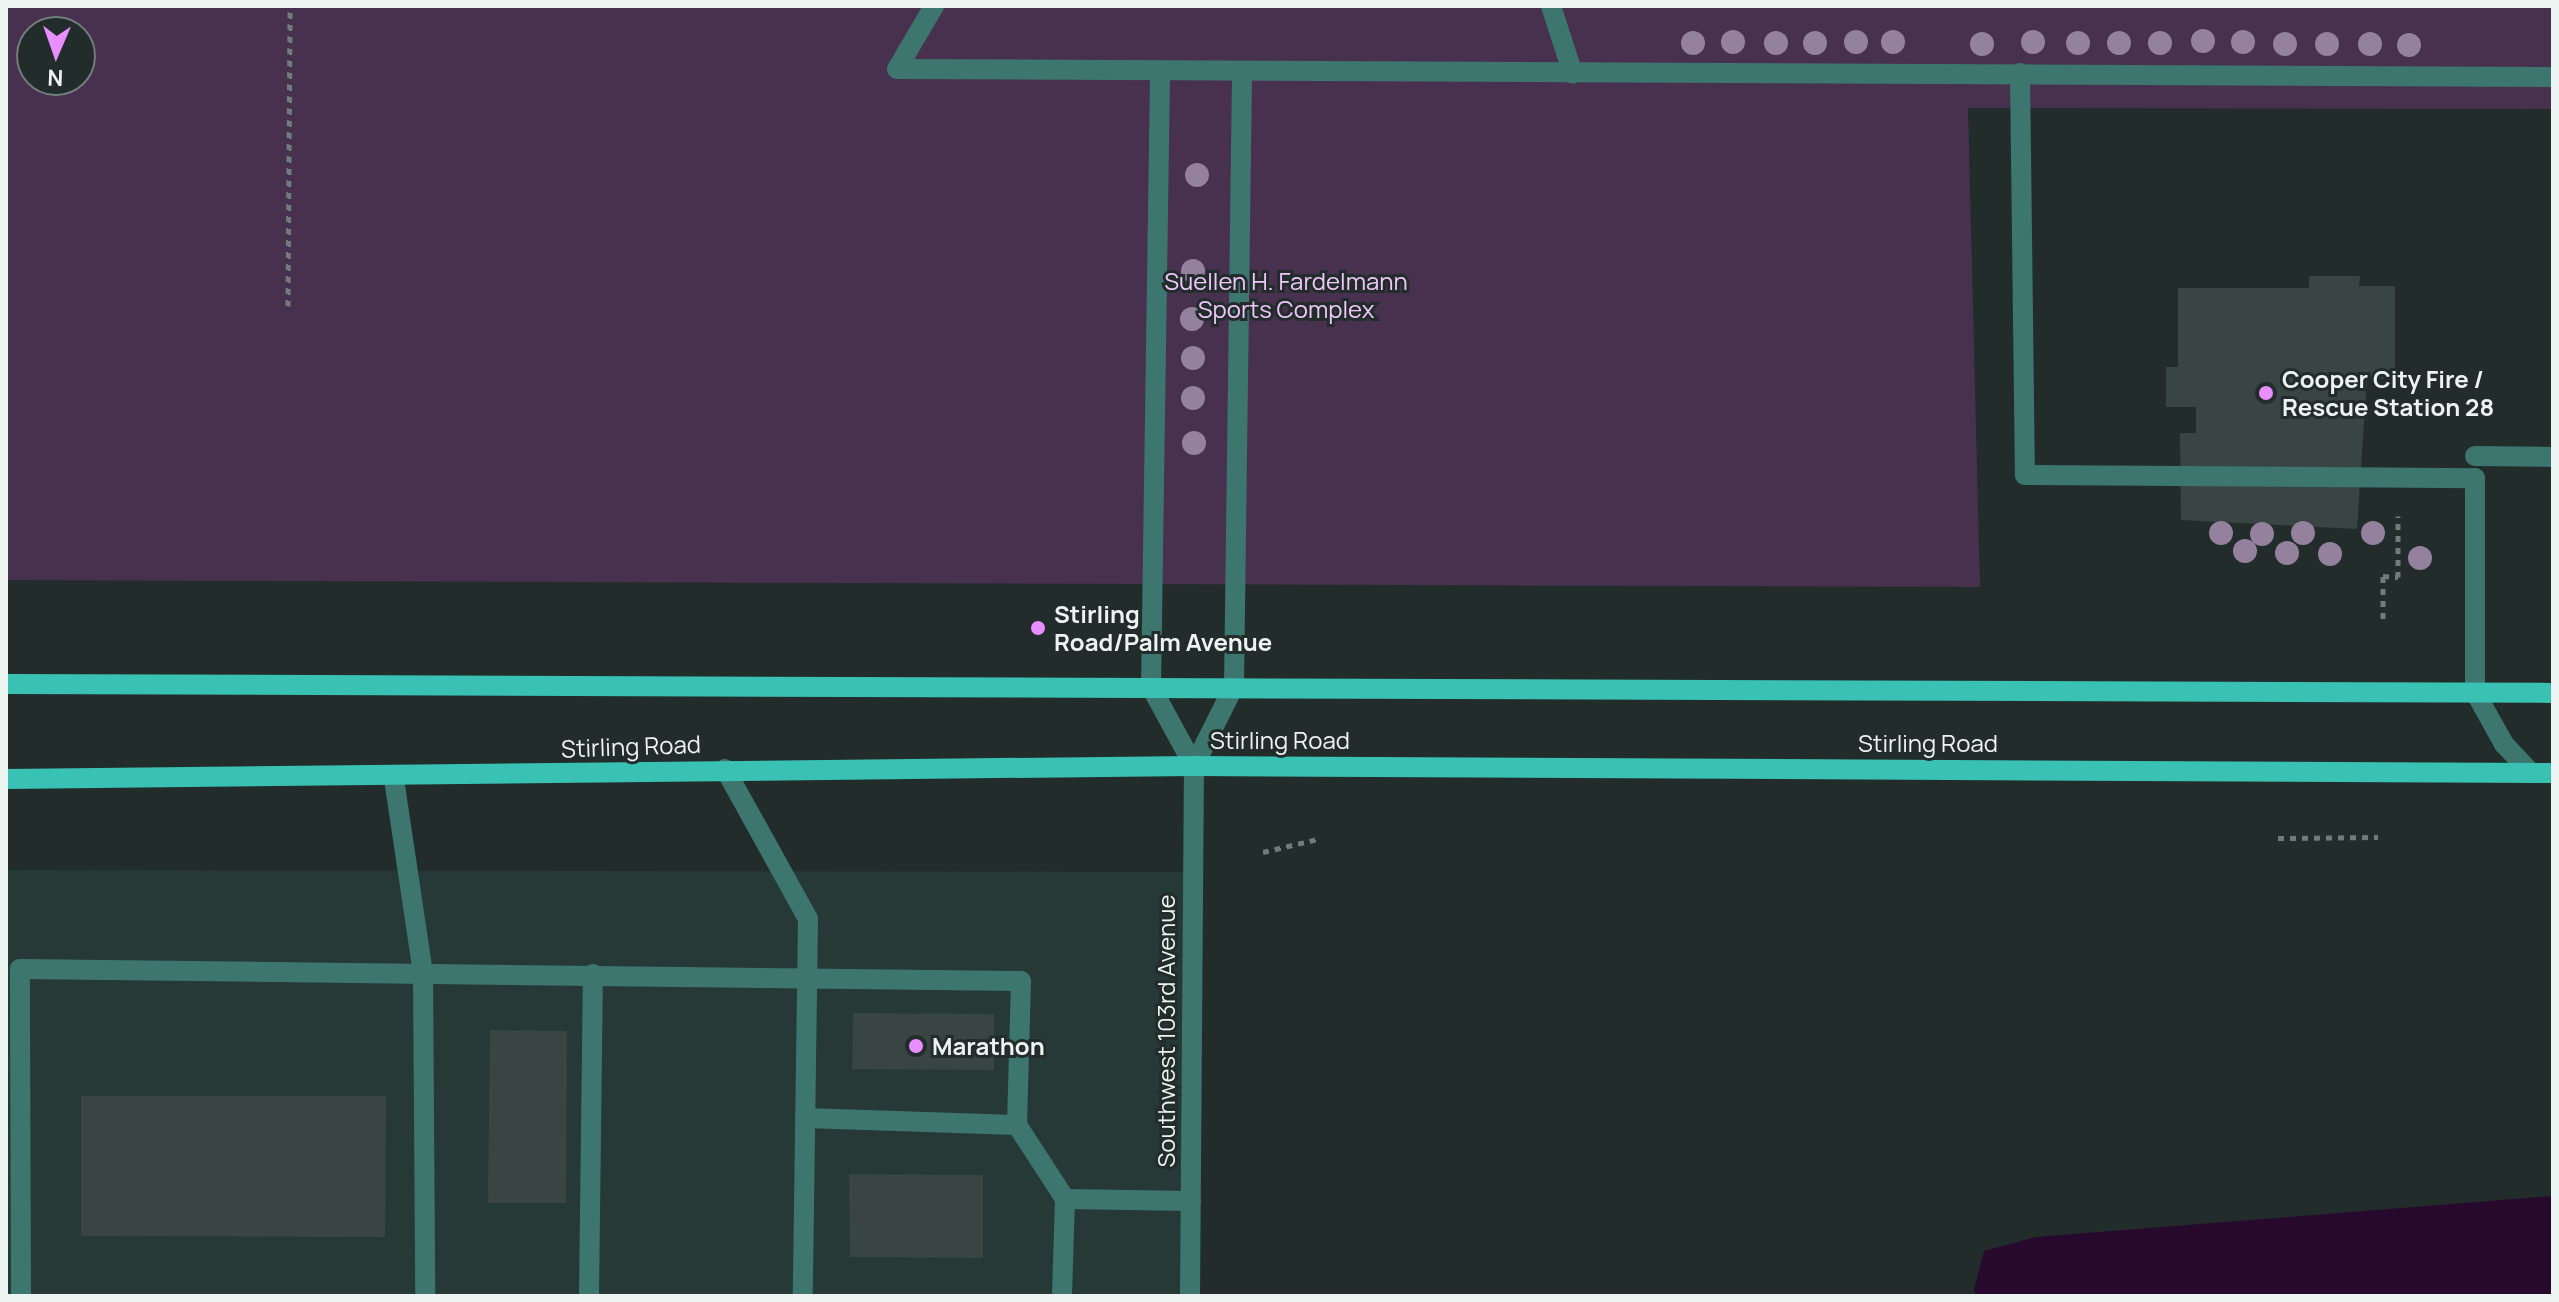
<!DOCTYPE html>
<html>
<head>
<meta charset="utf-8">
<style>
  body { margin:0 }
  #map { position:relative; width:2559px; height:1302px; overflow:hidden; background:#222d2b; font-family:Manrope,sans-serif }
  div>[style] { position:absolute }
  .built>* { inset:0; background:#263936 }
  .green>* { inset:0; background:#48304f }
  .water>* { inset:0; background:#27092e }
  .building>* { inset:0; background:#394543 }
  .path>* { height:5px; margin-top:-2.5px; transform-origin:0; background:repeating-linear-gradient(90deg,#717b79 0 6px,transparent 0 12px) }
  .service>* { height:20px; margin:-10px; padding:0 10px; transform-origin:10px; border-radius:10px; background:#3d766f }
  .minor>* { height:20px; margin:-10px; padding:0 10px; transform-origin:10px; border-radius:10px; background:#3d766f }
  .primary>* { height:20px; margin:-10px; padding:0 10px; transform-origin:10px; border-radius:10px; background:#39c1b4 }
  .trees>* { width:24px; height:24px; margin:-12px; border-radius:50%; background:#93819d }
  .dots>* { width:22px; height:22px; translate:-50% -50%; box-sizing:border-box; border:4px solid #222d2b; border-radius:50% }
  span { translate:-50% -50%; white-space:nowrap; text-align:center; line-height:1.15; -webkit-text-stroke:6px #222d2b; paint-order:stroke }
  .park-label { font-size:24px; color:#f0c6fb }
  .poi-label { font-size:24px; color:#ecf4f2; font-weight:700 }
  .left { translate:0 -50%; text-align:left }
  .street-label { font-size:24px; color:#ecf4f2 }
  .frame { position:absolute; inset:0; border:8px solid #ecf4f2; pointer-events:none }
  .north { position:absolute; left:16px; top:16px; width:80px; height:80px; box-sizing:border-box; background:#222d2b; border:2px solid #737d7b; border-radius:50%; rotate:182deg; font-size:22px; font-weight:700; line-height:32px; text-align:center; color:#ecf4f2 }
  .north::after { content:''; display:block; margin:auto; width:28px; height:36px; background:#e88eff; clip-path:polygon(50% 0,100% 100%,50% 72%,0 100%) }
</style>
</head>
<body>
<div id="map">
  <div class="built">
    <div style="clip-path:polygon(6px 870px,1193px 872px,1190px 1296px,6px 1296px)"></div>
  </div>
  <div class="green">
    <div style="clip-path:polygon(evenodd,6px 6px,2553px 6px,2553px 109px,1968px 108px,1980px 587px,6px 580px,6px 6px,32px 32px,80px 32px,80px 80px,32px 80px,32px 32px)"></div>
  </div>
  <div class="water">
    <div style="clip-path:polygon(2553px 1196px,2553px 1296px,1976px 1296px,1974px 1290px,1984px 1251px,2036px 1237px)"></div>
  </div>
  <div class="building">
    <div style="clip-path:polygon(2309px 276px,2360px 276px,2359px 286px,2395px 286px,2395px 379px,2367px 378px,2357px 529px,2181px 520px,2180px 433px,2196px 433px,2196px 407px,2166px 407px,2166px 367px,2178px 367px,2178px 288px,2309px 288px)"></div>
    <div style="clip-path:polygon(853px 1013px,994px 1014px,994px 1070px,852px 1069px)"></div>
    <div style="clip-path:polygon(490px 1030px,567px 1031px,566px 1203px,488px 1203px)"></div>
    <div style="clip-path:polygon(81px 1096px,386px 1096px,385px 1237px,81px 1236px)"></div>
    <div style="clip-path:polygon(849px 1174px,983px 1175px,983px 1258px,850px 1257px)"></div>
  </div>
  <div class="path">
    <div style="left:288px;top:306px;width:300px;rotate:-89.6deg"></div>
    <div style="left:2383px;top:619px;width:43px;rotate:-90deg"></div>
    <div style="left:2383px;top:576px;width:15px;rotate:4deg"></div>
    <div style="left:2398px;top:577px;width:61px;rotate:-90deg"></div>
    <div style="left:2278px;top:838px;width:100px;rotate:-0.6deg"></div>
    <div style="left:1263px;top:852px;width:57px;rotate:-13.3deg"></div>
  </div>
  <div class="service">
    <div style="left:934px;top:6px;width:73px;rotate:120.4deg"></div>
    <div style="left:897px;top:69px;width:1656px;rotate:0.28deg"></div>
    <div style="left:1551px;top:6px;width:71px;rotate:72.1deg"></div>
    <div style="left:2020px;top:73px;width:402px;rotate:89.3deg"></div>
    <div style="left:2025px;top:475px;width:450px;rotate:0.4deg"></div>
    <div style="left:2475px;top:478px;width:214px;rotate:90deg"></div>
    <div style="left:2475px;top:692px;width:60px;rotate:60.9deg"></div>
    <div style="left:2504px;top:744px;width:40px;rotate:47deg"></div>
    <div style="left:1160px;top:75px;width:612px;rotate:90.84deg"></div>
    <div style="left:1151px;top:687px;width:90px;rotate:61.4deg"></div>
    <div style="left:2475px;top:456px;width:78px;rotate:0.7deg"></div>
    <div style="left:1194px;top:766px;width:89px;rotate:-63.4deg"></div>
    <div style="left:1234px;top:686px;width:610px;rotate:-89.25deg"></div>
    <div style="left:725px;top:769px;width:171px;rotate:61deg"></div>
    <div style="left:808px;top:919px;width:377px;rotate:90.8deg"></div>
    <div style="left:394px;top:779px;width:195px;rotate:81.5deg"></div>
    <div style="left:423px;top:972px;width:324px;rotate:89.6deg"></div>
    <div style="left:805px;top:1118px;width:212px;rotate:1.9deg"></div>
    <div style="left:1065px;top:1199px;width:126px;rotate:0.9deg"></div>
    <div style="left:21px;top:1296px;width:327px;rotate:-90.2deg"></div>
    <div style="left:20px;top:969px;width:1001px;rotate:0.69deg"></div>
    <div style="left:1021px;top:981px;width:144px;rotate:91.6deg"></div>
    <div style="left:1017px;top:1125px;width:88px;rotate:57deg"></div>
    <div style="left:1065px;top:1199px;width:97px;rotate:91.8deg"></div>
    <div style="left:589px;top:1296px;width:322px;rotate:-89.3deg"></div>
  </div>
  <div class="minor">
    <div style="left:1190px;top:1296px;width:530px;rotate:-89.57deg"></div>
  </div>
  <div class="primary">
    <div style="left:6px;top:684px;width:2547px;rotate:0.2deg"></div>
    <div style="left:6px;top:779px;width:1188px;rotate:-0.63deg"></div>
    <div style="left:1194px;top:766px;width:1359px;rotate:0.3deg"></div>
  </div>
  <div class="trees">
    <div style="left:2203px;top:41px"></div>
    <div style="left:1733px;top:42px"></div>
    <div style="left:1856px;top:42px"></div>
    <div style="left:1893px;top:42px"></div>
    <div style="left:2033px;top:42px"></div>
    <div style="left:2243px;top:42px"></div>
    <div style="left:1693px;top:43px"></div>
    <div style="left:1776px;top:43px"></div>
    <div style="left:1815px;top:43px"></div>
    <div style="left:2078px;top:43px"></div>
    <div style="left:2119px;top:43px"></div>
    <div style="left:2160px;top:43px"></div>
    <div style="left:1982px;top:44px"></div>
    <div style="left:2285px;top:44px"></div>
    <div style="left:2327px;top:44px"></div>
    <div style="left:2370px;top:44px"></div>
    <div style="left:2409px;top:45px"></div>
    <div style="left:1197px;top:175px"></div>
    <div style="left:1193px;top:271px"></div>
    <div style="left:1192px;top:319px"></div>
    <div style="left:1193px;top:358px"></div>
    <div style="left:1193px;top:398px"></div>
    <div style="left:1194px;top:443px"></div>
    <div style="left:2221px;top:533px"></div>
    <div style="left:2303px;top:533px"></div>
    <div style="left:2373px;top:533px"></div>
    <div style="left:2262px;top:534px"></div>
    <div style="left:2245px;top:551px"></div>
    <div style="left:2287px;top:553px"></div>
    <div style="left:2330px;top:554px"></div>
    <div style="left:2420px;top:558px"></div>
  </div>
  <div class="dots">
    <div style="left:2266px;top:393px;background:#e88eff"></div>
    <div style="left:1038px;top:628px;background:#e88eff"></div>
    <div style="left:916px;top:1046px;background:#e88eff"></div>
  </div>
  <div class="park-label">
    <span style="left:1286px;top:295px">Suellen H. Fardelmann<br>Sports Complex</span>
  </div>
  <div class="poi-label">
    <span class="left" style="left:2282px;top:393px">Cooper City Fire /<br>Rescue Station 28</span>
    <span class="left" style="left:1054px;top:628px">Stirling<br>Road/Palm Avenue</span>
    <span class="left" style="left:932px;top:1046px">Marathon</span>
  </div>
  <div class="street-label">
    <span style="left:1280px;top:740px">Stirling Road</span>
    <span style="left:1928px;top:743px">Stirling Road</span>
    <span style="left:631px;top:746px;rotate:-2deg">Stirling Road</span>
    <span style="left:1166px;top:1031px;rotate:-90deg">Southwest 103rd Avenue</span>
  </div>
  <div class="frame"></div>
  <div class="north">N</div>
</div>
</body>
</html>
